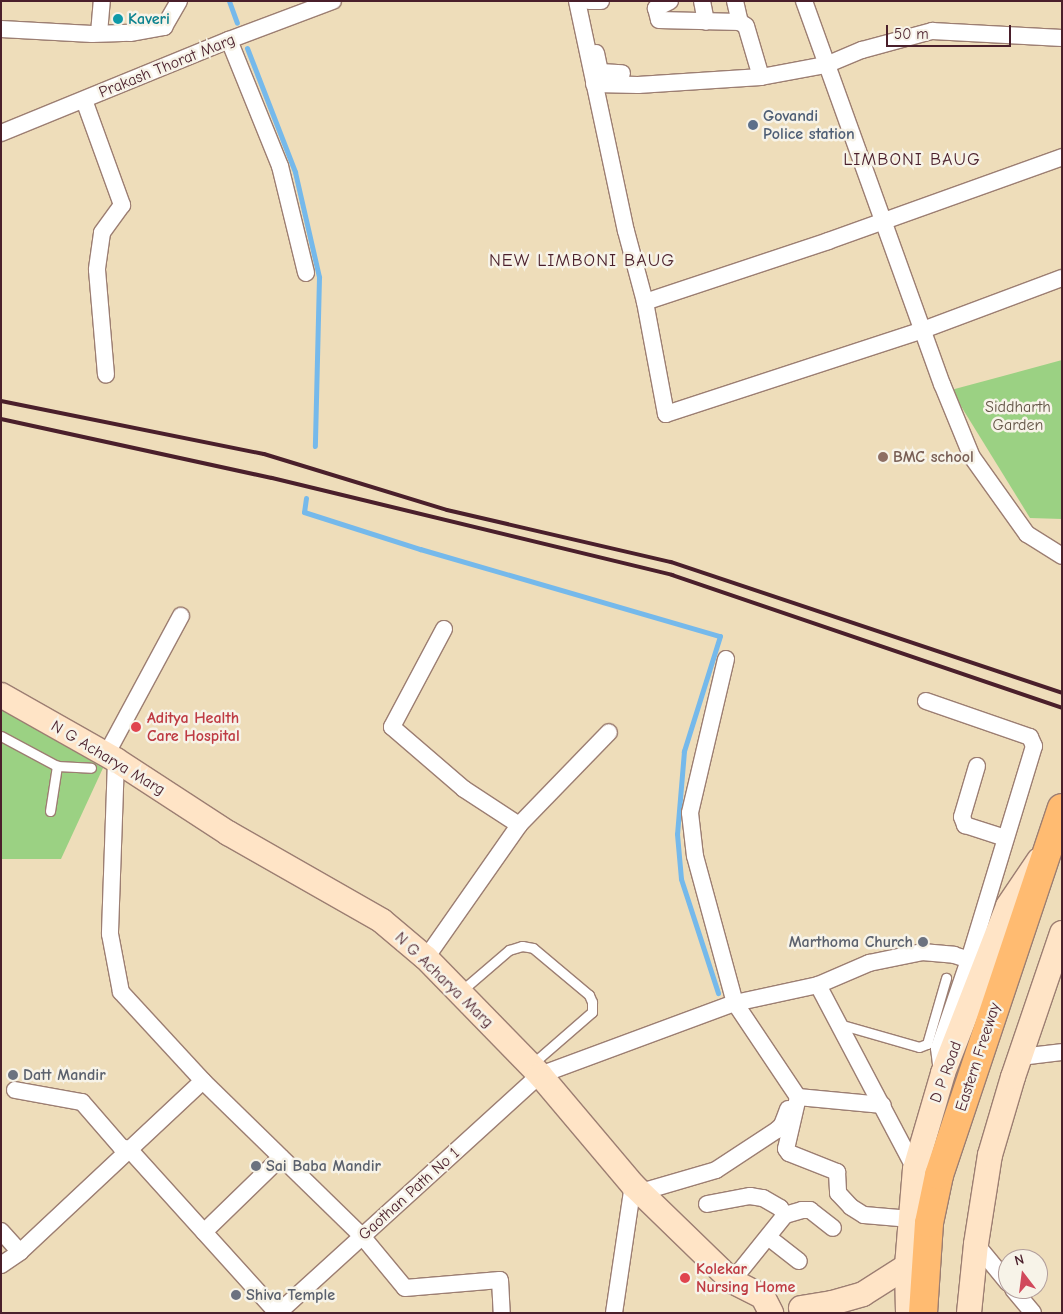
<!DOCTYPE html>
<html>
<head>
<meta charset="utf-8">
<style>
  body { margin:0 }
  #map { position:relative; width:1063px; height:1314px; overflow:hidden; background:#eeddba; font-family:"Comic Neue",sans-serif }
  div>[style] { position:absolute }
  .green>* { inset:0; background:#9bd183 }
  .stream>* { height:5px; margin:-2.5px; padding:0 2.5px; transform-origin:2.5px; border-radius:2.5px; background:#75b9eb }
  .roads { filter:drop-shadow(1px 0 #9c7e72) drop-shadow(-1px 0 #9c7e72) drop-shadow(0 1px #9c7e72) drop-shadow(0 -1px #9c7e72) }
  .lane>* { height:9px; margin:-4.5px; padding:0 4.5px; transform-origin:4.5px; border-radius:4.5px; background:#fff }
  .street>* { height:16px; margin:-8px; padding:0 8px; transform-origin:8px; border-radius:8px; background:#fff }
  .secondary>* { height:24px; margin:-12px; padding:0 12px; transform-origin:12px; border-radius:12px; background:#ffe4c6 }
  .highway>* { height:28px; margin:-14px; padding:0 14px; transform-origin:14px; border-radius:14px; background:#ffbb71 }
  .rail>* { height:4px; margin:-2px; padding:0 2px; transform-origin:2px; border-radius:2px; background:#4a1f2b }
  .dots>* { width:14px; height:14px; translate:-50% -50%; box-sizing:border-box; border:2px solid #f7f3e8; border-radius:50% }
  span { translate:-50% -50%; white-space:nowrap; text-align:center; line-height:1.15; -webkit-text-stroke:5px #f7f3e8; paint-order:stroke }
  .culture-label { font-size:16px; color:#0d838f; font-weight:700 }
  .left { translate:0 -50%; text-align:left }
  .street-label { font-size:16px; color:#4a1f2b }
  .service-label { font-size:16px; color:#4e5e75; font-weight:700 }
  .park-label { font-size:16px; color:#625445 }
  .education-label { font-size:16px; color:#785e54; font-weight:700 }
  .health-label { font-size:16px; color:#be3a42; font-weight:700 }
  .worship-label { font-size:16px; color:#5b616d; font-weight:700 }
  .right { translate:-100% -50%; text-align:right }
  .neighbourhood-label { font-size:18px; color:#4a1f2b; letter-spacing:1px }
  .frame { position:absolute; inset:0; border:2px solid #4a1f2b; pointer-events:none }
  .north { position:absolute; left:998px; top:1249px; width:50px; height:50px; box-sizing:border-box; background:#f7f3e8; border:1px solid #b29e9c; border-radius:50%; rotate:345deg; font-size:14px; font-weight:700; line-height:20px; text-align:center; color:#4a1f2b }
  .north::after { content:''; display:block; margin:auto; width:18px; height:22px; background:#d1495b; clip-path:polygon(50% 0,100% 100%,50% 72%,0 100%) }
  .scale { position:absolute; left:886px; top:25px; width:125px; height:22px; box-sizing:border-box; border:2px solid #4a1f2b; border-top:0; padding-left:6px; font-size:15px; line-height:18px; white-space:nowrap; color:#4a1f2b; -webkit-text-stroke:4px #f7f3e8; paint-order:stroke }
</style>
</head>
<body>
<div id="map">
  <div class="green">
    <div style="clip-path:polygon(1062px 360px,1062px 519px,1030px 518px,951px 390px)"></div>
    <div style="clip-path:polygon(1px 708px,103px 768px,61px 859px,1px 859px)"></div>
  </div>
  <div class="stream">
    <div style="left:229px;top:1px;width:23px;rotate:70deg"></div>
    <div style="left:247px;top:48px;width:133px;rotate:68.8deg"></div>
    <div style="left:295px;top:172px;width:108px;rotate:77.1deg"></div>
    <div style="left:319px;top:277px;width:169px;rotate:91.4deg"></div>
    <div style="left:306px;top:498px;width:14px;rotate:98deg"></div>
    <div style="left:304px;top:512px;width:122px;rotate:17.7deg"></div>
    <div style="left:420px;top:549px;width:312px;rotate:16.2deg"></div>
    <div style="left:720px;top:636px;width:121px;rotate:107.4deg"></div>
    <div style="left:684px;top:751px;width:83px;rotate:94.8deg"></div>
    <div style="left:677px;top:834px;width:45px;rotate:84.9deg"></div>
    <div style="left:681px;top:879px;width:120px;rotate:72deg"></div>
  </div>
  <div class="roads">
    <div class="lane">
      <div style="left:1px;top:736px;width:64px;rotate:28.2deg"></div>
      <div style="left:57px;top:766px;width:34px;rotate:3deg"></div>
      <div style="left:50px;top:811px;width:46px;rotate:-81.2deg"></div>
      <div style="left:460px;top:992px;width:65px;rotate:-40.6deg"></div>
      <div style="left:509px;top:950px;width:14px;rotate:-17deg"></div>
      <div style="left:522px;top:946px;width:11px;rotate:10deg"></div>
      <div style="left:533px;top:948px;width:73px;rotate:40deg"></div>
      <div style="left:589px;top:995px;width:8px;rotate:67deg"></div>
      <div style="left:592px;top:1002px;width:10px;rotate:90deg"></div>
      <div style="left:592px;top:1012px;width:81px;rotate:139deg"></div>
      <div style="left:839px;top:1024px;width:83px;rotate:16deg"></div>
      <div style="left:919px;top:1047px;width:9px;rotate:-21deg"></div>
      <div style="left:927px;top:1044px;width:69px;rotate:-73.9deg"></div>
    </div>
    <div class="street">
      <div style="left:577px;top:1px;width:235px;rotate:78deg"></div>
      <div style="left:626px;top:231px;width:73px;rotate:75deg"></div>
      <div style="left:645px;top:302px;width:114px;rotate:79.4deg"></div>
      <div style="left:666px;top:414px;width:270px;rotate:-18.1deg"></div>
      <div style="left:923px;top:330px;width:148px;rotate:-20.5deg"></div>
      <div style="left:589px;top:1px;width:12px"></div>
      <div style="left:670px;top:1px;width:16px;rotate:153deg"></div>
      <div style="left:656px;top:8px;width:12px;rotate:76deg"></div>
      <div style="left:659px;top:20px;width:81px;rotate:1.4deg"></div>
      <div style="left:740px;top:22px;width:7px;rotate:34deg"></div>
      <div style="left:746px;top:26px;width:53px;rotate:73.6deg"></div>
      <div style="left:702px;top:1px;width:21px;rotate:79deg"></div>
      <div style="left:735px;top:1px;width:22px;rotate:77deg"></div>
      <div style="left:804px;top:1px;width:407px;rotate:70.2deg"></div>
      <div style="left:942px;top:384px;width:79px;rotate:67.7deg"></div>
      <div style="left:972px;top:457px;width:95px;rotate:54.5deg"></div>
      <div style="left:1027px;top:534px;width:41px;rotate:32.2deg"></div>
      <div style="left:1px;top:29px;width:91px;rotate:3.1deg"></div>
      <div style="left:92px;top:34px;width:38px;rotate:-2deg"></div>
      <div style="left:130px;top:33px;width:35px;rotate:-10deg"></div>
      <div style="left:164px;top:27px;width:30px;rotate:-60deg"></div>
      <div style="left:99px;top:33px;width:32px;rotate:-85deg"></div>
      <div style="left:229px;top:40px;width:136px;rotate:68deg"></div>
      <div style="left:280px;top:166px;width:110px;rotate:76.3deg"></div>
      <div style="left:596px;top:53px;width:19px;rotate:78deg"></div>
      <div style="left:600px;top:72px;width:22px;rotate:3deg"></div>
      <div style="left:594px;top:84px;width:44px;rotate:1.3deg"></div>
      <div style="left:638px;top:85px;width:123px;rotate:-3.7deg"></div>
      <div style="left:761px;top:77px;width:66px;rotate:-10.5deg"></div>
      <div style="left:826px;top:65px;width:39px;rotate:-23deg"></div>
      <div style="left:862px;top:50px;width:73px;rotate:-15.2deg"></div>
      <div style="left:932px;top:31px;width:130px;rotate:3.1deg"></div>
      <div style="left:84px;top:100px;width:112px;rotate:70.1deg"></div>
      <div style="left:122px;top:205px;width:34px;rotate:126deg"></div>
      <div style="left:102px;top:233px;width:37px;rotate:98deg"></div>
      <div style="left:97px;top:270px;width:105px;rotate:85.1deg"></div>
      <div style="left:1px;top:133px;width:246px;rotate:-22.2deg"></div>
      <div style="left:229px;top:40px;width:111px;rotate:-20.6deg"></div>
      <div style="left:645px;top:302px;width:193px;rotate:-18.4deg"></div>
      <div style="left:828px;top:241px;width:249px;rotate:-19.7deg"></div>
      <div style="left:444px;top:629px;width:111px;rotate:118deg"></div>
      <div style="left:392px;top:727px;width:95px;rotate:40.7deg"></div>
      <div style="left:464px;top:789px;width:66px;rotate:33.2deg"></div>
      <div style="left:726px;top:659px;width:158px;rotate:103.2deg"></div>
      <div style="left:690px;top:813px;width:43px;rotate:83.4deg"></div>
      <div style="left:695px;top:856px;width:152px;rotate:74.8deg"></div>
      <div style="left:735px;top:1003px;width:113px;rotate:56.2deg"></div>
      <div style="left:798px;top:1097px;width:53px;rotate:103deg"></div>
      <div style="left:786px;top:1149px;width:5px;rotate:53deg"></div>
      <div style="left:789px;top:1153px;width:52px;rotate:21.6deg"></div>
      <div style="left:837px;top:1172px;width:21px;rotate:87deg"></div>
      <div style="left:838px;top:1193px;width:19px;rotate:47deg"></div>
      <div style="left:851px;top:1207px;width:15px;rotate:32deg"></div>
      <div style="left:864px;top:1215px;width:47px;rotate:4.9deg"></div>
      <div style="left:926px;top:701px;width:110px;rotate:19.1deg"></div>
      <div style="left:1030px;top:737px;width:10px;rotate:66deg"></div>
      <div style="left:1034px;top:746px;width:224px;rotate:106.9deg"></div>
      <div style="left:106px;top:755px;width:158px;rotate:-61.7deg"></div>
      <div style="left:116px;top:760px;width:174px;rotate:92deg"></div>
      <div style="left:110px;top:934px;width:59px;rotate:79.3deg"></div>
      <div style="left:121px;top:992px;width:121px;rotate:47.3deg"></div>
      <div style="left:203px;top:1081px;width:222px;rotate:44.3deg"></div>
      <div style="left:362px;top:1236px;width:67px;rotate:50.4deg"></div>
      <div style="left:405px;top:1288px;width:95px;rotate:-4.8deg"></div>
      <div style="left:500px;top:1280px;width:33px;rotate:87deg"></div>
      <div style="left:977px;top:766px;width:53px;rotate:106.4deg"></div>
      <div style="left:962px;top:817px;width:9px;rotate:69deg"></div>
      <div style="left:965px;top:825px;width:42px;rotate:18deg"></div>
      <div style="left:426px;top:958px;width:162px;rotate:-55deg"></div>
      <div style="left:519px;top:825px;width:129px;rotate:-45.9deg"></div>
      <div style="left:818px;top:985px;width:56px;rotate:-23.3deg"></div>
      <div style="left:869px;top:963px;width:54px;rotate:-11.7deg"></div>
      <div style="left:922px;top:952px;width:32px;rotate:5deg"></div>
      <div style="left:954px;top:955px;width:16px;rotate:18deg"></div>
      <div style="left:969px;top:960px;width:93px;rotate:108.8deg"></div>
      <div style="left:939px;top:1048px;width:24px;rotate:83deg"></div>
      <div style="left:1020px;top:1057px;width:42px;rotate:-6.8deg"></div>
      <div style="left:15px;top:1090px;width:68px;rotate:10.2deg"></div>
      <div style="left:82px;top:1102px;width:60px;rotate:49.1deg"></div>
      <div style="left:121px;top:1147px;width:8px;rotate:14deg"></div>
      <div style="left:129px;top:1149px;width:221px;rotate:47.9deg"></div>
      <div style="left:798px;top:1097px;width:85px;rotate:5.4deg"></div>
      <div style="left:641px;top:1192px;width:78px;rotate:-16.3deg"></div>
      <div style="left:716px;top:1170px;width:73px;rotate:-33.3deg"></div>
      <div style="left:777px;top:1130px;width:7px;rotate:-45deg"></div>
      <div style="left:782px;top:1125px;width:17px;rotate:-69deg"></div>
      <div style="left:707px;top:1204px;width:44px;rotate:-10.5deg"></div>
      <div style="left:750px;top:1196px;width:13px;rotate:9deg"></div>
      <div style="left:763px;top:1198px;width:20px;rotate:30deg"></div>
      <div style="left:780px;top:1208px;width:9px;rotate:54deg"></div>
      <div style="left:1px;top:1231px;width:28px;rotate:48deg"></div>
      <div style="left:204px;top:1232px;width:107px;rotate:-44.2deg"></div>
      <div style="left:768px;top:1237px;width:39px;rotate:38deg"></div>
      <div style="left:976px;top:1244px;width:50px;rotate:50.6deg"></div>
      <div style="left:1px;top:1265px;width:23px;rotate:-34deg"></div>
      <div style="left:20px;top:1252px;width:250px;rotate:-43.1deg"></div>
      <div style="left:732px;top:1281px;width:85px;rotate:-51.2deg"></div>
      <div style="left:785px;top:1215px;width:18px;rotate:-16deg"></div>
      <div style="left:802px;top:1210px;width:8px"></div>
      <div style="left:810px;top:1210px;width:29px;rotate:38deg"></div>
      <div style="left:1013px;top:1289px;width:31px;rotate:50deg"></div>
      <div style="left:278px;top:1313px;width:354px;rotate:-42.3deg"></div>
      <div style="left:540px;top:1075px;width:208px;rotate:-20.3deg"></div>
      <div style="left:735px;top:1003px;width:85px;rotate:-12.2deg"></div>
      <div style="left:818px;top:985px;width:208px;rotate:62.2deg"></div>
      <div style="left:614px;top:1313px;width:129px;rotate:-81.6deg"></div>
    </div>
    <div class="secondary">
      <div style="left:1px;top:695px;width:132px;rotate:29.5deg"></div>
      <div style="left:116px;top:760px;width:134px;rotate:33.1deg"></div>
      <div style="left:228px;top:833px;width:177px;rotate:29.7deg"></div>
      <div style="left:382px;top:921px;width:57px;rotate:40.1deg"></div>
      <div style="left:426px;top:958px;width:163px;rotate:45.7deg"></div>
      <div style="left:540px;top:1075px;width:144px;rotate:49.8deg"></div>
      <div style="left:633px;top:1185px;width:138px;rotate:44.1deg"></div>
      <div style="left:732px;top:1281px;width:35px;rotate:27deg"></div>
      <div style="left:763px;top:1297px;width:18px;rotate:63deg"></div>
      <div style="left:801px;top:1308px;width:31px;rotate:-9deg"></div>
      <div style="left:832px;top:1303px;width:32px;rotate:-16deg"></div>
      <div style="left:863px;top:1294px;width:52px;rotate:-32.5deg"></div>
      <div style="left:908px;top:1313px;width:47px;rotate:-91.2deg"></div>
      <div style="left:907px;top:1266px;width:97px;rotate:-85.3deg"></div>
      <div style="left:915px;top:1169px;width:100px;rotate:-73.7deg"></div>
      <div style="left:943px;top:1073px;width:179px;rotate:-68.7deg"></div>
      <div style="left:1008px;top:906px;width:55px;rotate:-56deg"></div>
      <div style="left:969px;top:1313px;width:69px;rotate:-84.2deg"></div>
      <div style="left:976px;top:1244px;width:90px;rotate:-81.1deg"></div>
      <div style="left:990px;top:1155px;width:81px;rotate:-73.6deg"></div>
      <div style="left:1013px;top:1077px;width:152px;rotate:-71.2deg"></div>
    </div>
    <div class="highway">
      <div style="left:923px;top:1313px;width:90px;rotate:-86.2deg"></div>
      <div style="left:929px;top:1223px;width:49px;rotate:-78.2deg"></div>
      <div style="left:939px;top:1175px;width:387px;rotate:-71.5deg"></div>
    </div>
  </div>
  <div class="rail">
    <div style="left:1px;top:401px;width:268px;rotate:11.4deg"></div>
    <div style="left:264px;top:454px;width:191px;rotate:17deg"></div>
    <div style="left:447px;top:510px;width:230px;rotate:13.1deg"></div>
    <div style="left:671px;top:562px;width:412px;rotate:18.5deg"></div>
    <div style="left:1px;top:419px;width:277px;rotate:12.3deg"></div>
    <div style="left:272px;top:478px;width:412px;rotate:13.6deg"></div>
    <div style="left:672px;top:575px;width:412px;rotate:18.8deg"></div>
  </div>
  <div class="dots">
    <div style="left:118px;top:19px;background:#0f9aa8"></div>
    <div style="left:753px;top:125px;background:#5c6f8a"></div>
    <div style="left:883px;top:457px;background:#8d6e63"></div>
    <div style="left:136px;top:727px;background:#e0444e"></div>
    <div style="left:923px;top:942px;background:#6b7280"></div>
    <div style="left:13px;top:1075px;background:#6b7280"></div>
    <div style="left:256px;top:1166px;background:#6b7280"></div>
    <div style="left:685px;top:1278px;background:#e0444e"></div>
    <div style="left:236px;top:1295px;background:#6b7280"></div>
  </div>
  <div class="culture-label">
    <span class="left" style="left:128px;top:19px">Kaveri</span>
  </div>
  <div class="street-label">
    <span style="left:167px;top:66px;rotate:-22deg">Prakash Thorat Marg</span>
    <span style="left:108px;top:758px;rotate:31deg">N G Acharya Marg</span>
    <span style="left:444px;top:980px;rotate:44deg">N G Acharya Marg</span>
    <span style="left:978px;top:1057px;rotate:-72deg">Eastern Freeway</span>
    <span style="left:946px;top:1072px;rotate:-70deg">D P Road</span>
    <span style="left:409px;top:1194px;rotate:-42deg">Gaothan Path No 1</span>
  </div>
  <div class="service-label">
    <span class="left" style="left:763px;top:125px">Govandi<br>Police station</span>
  </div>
  <div class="park-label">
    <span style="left:1018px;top:416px">Siddharth<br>Garden</span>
  </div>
  <div class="education-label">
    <span class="left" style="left:893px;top:457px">BMC school</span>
  </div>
  <div class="health-label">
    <span class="left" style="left:147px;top:727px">Aditya Health<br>Care Hospital</span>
    <span class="left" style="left:696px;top:1278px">Kolekar<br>Nursing Home</span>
  </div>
  <div class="worship-label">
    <span class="right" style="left:913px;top:942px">Marthoma Church</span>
    <span class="left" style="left:23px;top:1075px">Datt Mandir</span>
    <span class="left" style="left:266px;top:1166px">Sai Baba Mandir</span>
    <span class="left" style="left:246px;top:1295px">Shiva Temple</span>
  </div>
  <div class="neighbourhood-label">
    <span style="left:912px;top:160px">LIMBONI BAUG</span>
    <span style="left:582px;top:261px">NEW LIMBONI BAUG</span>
  </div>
  <div class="frame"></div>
  <div class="north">N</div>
  <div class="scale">50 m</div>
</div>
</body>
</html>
